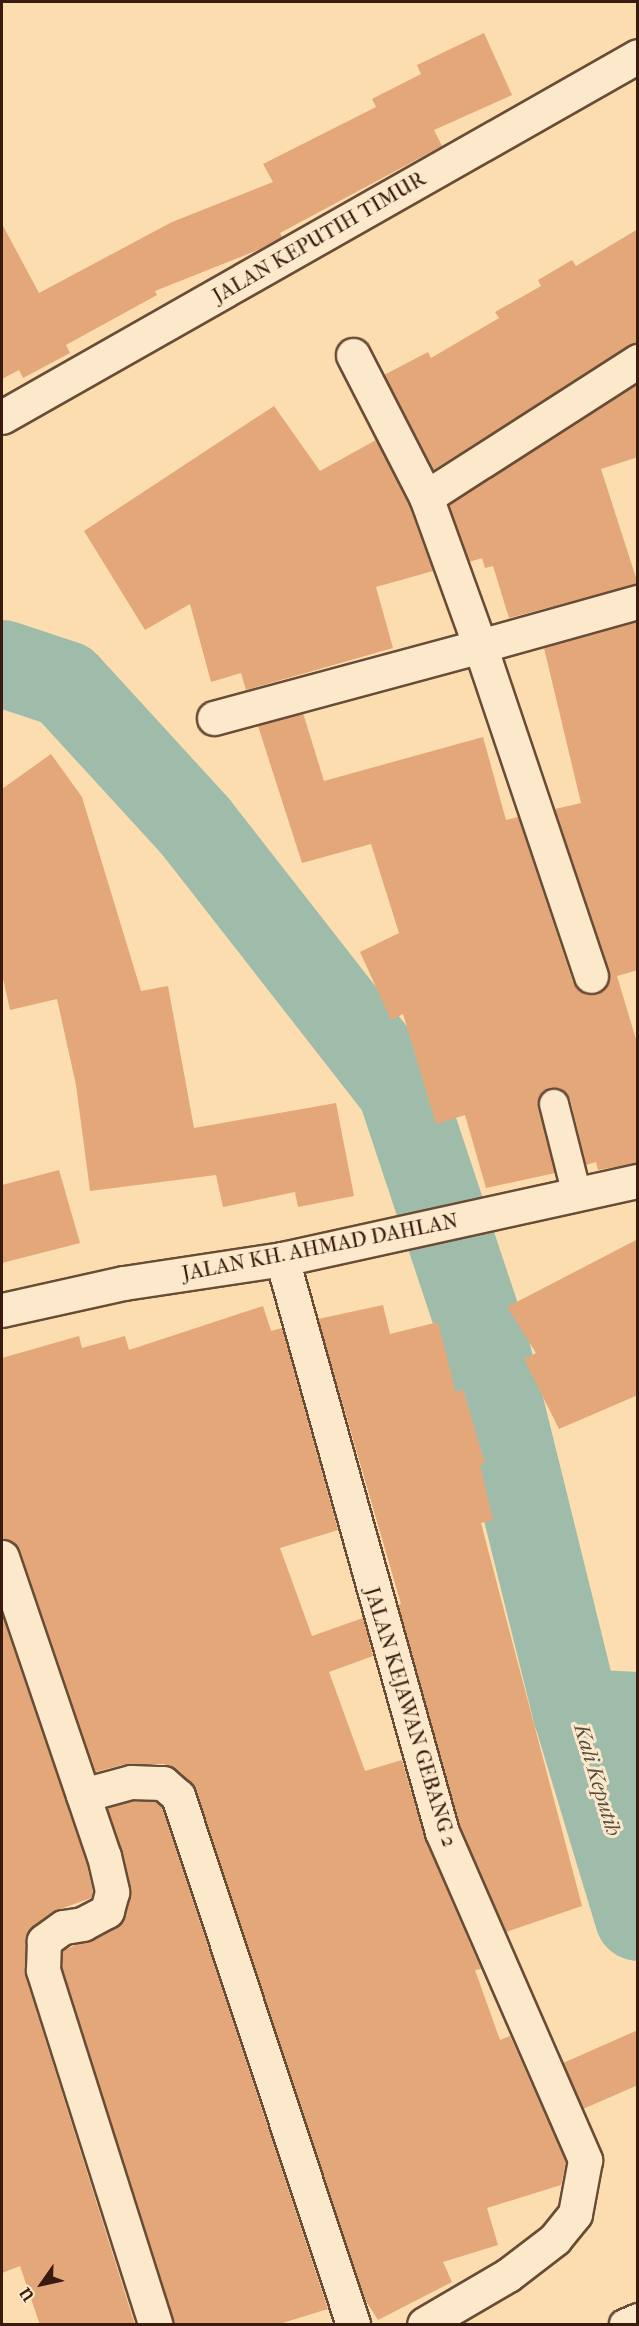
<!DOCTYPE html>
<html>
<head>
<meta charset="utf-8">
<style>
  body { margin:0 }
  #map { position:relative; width:639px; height:2326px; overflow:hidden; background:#fbddaf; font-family:"IM FELL French Canon",serif }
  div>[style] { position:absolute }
  .river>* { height:87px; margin:-43.5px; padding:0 43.5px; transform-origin:43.5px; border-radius:43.5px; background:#9fbcab }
  .building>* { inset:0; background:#e4a779 }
  .roads { filter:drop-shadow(2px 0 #694c36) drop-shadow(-2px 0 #694c36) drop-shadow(0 2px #694c36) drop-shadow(0 -2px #694c36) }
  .lane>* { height:28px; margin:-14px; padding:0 14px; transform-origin:14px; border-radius:14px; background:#fce9cb }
  .street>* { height:33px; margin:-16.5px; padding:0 16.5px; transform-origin:16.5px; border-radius:16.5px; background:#fce9cb }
  .secondary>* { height:33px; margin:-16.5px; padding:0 16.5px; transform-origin:16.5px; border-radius:16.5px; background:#fce9cb }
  span { translate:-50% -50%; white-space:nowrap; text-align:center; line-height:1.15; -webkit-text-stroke:6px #fce9cb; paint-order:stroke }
  .street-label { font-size:21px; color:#381b0e }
  .water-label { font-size:22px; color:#574b3d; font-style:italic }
  .frame { position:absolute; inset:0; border:3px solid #381b0e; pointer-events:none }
  .north { position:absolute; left:12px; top:2254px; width:60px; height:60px; -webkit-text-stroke:4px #fce9cb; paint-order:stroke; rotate:236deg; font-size:16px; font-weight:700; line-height:24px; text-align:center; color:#381b0e }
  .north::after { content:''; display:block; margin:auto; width:21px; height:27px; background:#381b0e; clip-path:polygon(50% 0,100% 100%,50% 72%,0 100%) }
</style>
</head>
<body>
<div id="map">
  <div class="river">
    <div style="left:2px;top:663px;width:66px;rotate:18.4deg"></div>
    <div style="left:65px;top:684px;width:193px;rotate:47.5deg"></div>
    <div style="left:195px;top:826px;width:333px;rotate:52deg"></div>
    <div style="left:400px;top:1088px;width:262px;rotate:71.6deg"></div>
    <div style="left:483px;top:1337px;width:386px;rotate:76.1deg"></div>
    <div style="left:576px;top:1712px;width:62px;rotate:2.8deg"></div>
    <div style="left:576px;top:1712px;width:214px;rotate:73.2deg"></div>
  </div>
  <div class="building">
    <div style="clip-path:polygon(484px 33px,512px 95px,434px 130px,442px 146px,280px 233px,282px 237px,258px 250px,155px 291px,157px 295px,66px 345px,70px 353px,23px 378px,19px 370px,2px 379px,2px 224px,39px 293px,172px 222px,273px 182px,263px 164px,376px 107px,372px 99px,421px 74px,417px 65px)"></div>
    <div style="clip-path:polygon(638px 229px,638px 342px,433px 470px,384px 375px,428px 352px,431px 358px,499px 318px,495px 312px,541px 286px,538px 280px,572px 260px,576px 266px)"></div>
    <div style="clip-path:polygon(638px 384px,638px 457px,601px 469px,638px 584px,509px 618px,493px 566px,485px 568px,482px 558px,469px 562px,449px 505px)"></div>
    <div style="clip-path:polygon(274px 406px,320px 471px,376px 440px,409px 505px,433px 571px,376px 587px,393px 648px,246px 690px,241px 673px,211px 682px,190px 604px,145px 630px,84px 531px)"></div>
    <div style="clip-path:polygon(638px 622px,638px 970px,617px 976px,638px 1046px,638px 1163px,598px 1170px,596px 1162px,586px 1165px,570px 1099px,559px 1088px,551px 1088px,542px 1093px,538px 1107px,555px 1173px,486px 1188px,465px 1115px,436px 1124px,403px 1014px,391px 1020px,360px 952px,399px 933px,371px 844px,302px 863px,258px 726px,303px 713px,324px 781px,483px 737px,506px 820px,518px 817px,573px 982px,579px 990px,596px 994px,605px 988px,609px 971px,555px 809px,581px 803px,544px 648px)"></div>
    <div style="clip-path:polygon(51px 754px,82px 797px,141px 991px,168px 986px,194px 1128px,336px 1103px,354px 1196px,298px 1207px,295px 1192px,223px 1207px,216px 1175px,90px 1191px,76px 1085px,57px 999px,10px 1010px,2px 974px,2px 789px)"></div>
    <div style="clip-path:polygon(59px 1170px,80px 1243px,2px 1263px,2px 1185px)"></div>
    <div style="clip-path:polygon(638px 1239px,638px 1395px,559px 1429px,524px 1359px,536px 1353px,507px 1307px)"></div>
    <div style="clip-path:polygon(383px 1305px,390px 1334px,438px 1322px,456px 1393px,463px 1389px,485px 1464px,480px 1465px,493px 1520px,481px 1523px,582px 1906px,506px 1932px,460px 1826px,398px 1605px,401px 1604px,318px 1319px)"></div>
    <div style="clip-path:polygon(263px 1306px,271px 1331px,282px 1328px,338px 1530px,280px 1548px,312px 1636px,363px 1618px,373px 1656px,329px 1672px,365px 1771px,402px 1760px,425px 1839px,481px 1969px,475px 1970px,500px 2040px,510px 2036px,566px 2162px,561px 2185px,487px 2208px,498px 2245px,443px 2262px,452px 2282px,378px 2320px,364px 2298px,196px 1790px,175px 1769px,164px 1764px,126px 1764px,95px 1772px,20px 1551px,14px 1543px,2px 1539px,2px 1358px,79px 1336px,82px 1348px,125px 1336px,129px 1350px)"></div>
    <div style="clip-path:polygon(2px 1614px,86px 1861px,93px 1892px,91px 1898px,52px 1912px,28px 1932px,25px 1975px,135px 2325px,40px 2325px,20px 2266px,2px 2273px)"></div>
    <div style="clip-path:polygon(133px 1801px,156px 1802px,162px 1807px,328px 2309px,276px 2325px,173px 2325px,62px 1967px,62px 1951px,116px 1927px,125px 1916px,130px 1888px,107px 1808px)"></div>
    <div style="clip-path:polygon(638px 2030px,638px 2085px,583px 2109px,563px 2063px)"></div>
  </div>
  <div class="roads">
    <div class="lane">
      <div style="left:554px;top:1104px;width:94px;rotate:75.8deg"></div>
      <div style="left:624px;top:2324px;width:15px;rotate:-23deg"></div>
    </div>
    <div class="street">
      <div style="left:353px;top:355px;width:160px;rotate:62.8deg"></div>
      <div style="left:426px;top:497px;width:158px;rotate:70.1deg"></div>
      <div style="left:480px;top:646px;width:164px;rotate:-15.6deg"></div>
      <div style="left:2px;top:417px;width:731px;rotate:-29.58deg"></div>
      <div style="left:426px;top:497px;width:252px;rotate:-32.7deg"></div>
      <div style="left:214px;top:718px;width:276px;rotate:-15.1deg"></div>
      <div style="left:480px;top:646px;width:348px;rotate:71.4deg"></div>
      <div style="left:282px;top:1259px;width:595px;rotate:74.4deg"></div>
      <div style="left:442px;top:1832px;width:358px;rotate:66.4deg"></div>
      <div style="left:585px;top:2160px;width:55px;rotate:100.5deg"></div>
      <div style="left:575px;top:2214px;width:32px;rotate:129deg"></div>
      <div style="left:555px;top:2239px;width:59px;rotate:142.5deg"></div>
      <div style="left:508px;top:2275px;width:97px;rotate:149.7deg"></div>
      <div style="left:2px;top:1557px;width:316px;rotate:71.2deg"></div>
      <div style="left:104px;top:1856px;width:37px;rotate:77deg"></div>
      <div style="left:112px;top:1892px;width:20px;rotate:105deg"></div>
      <div style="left:107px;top:1911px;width:27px;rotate:152deg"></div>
      <div style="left:83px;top:1924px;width:20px;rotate:171deg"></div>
      <div style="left:63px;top:1927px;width:24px;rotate:144deg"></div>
      <div style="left:44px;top:1941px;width:29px;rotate:92deg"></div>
      <div style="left:43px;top:1970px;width:371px;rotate:72.4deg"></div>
      <div style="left:83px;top:1795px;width:50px;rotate:-15.2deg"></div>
      <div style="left:131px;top:1782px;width:32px;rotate:2deg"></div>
      <div style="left:163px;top:1783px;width:20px;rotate:41deg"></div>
      <div style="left:178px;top:1796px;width:556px;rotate:71.66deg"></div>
    </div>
    <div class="secondary">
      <div style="left:2px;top:1310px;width:125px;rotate:-12.5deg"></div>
      <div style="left:124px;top:1283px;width:160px;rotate:-8.6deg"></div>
      <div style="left:282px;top:1259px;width:364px;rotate:-12.4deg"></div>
    </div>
  </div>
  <div class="street-label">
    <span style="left:319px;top:237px;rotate:-30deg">JALAN KEPUTIH TIMUR</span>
    <span style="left:320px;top:1247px;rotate:-11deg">JALAN KH. AHMAD DAHLAN</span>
    <span style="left:411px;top:1717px;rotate:73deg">JALAN KEJAWAN GEBANG 2</span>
  </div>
  <div class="water-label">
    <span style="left:597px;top:1780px;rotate:73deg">Kali Keputih</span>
  </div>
  <div class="frame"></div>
  <div class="north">U</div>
</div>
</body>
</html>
